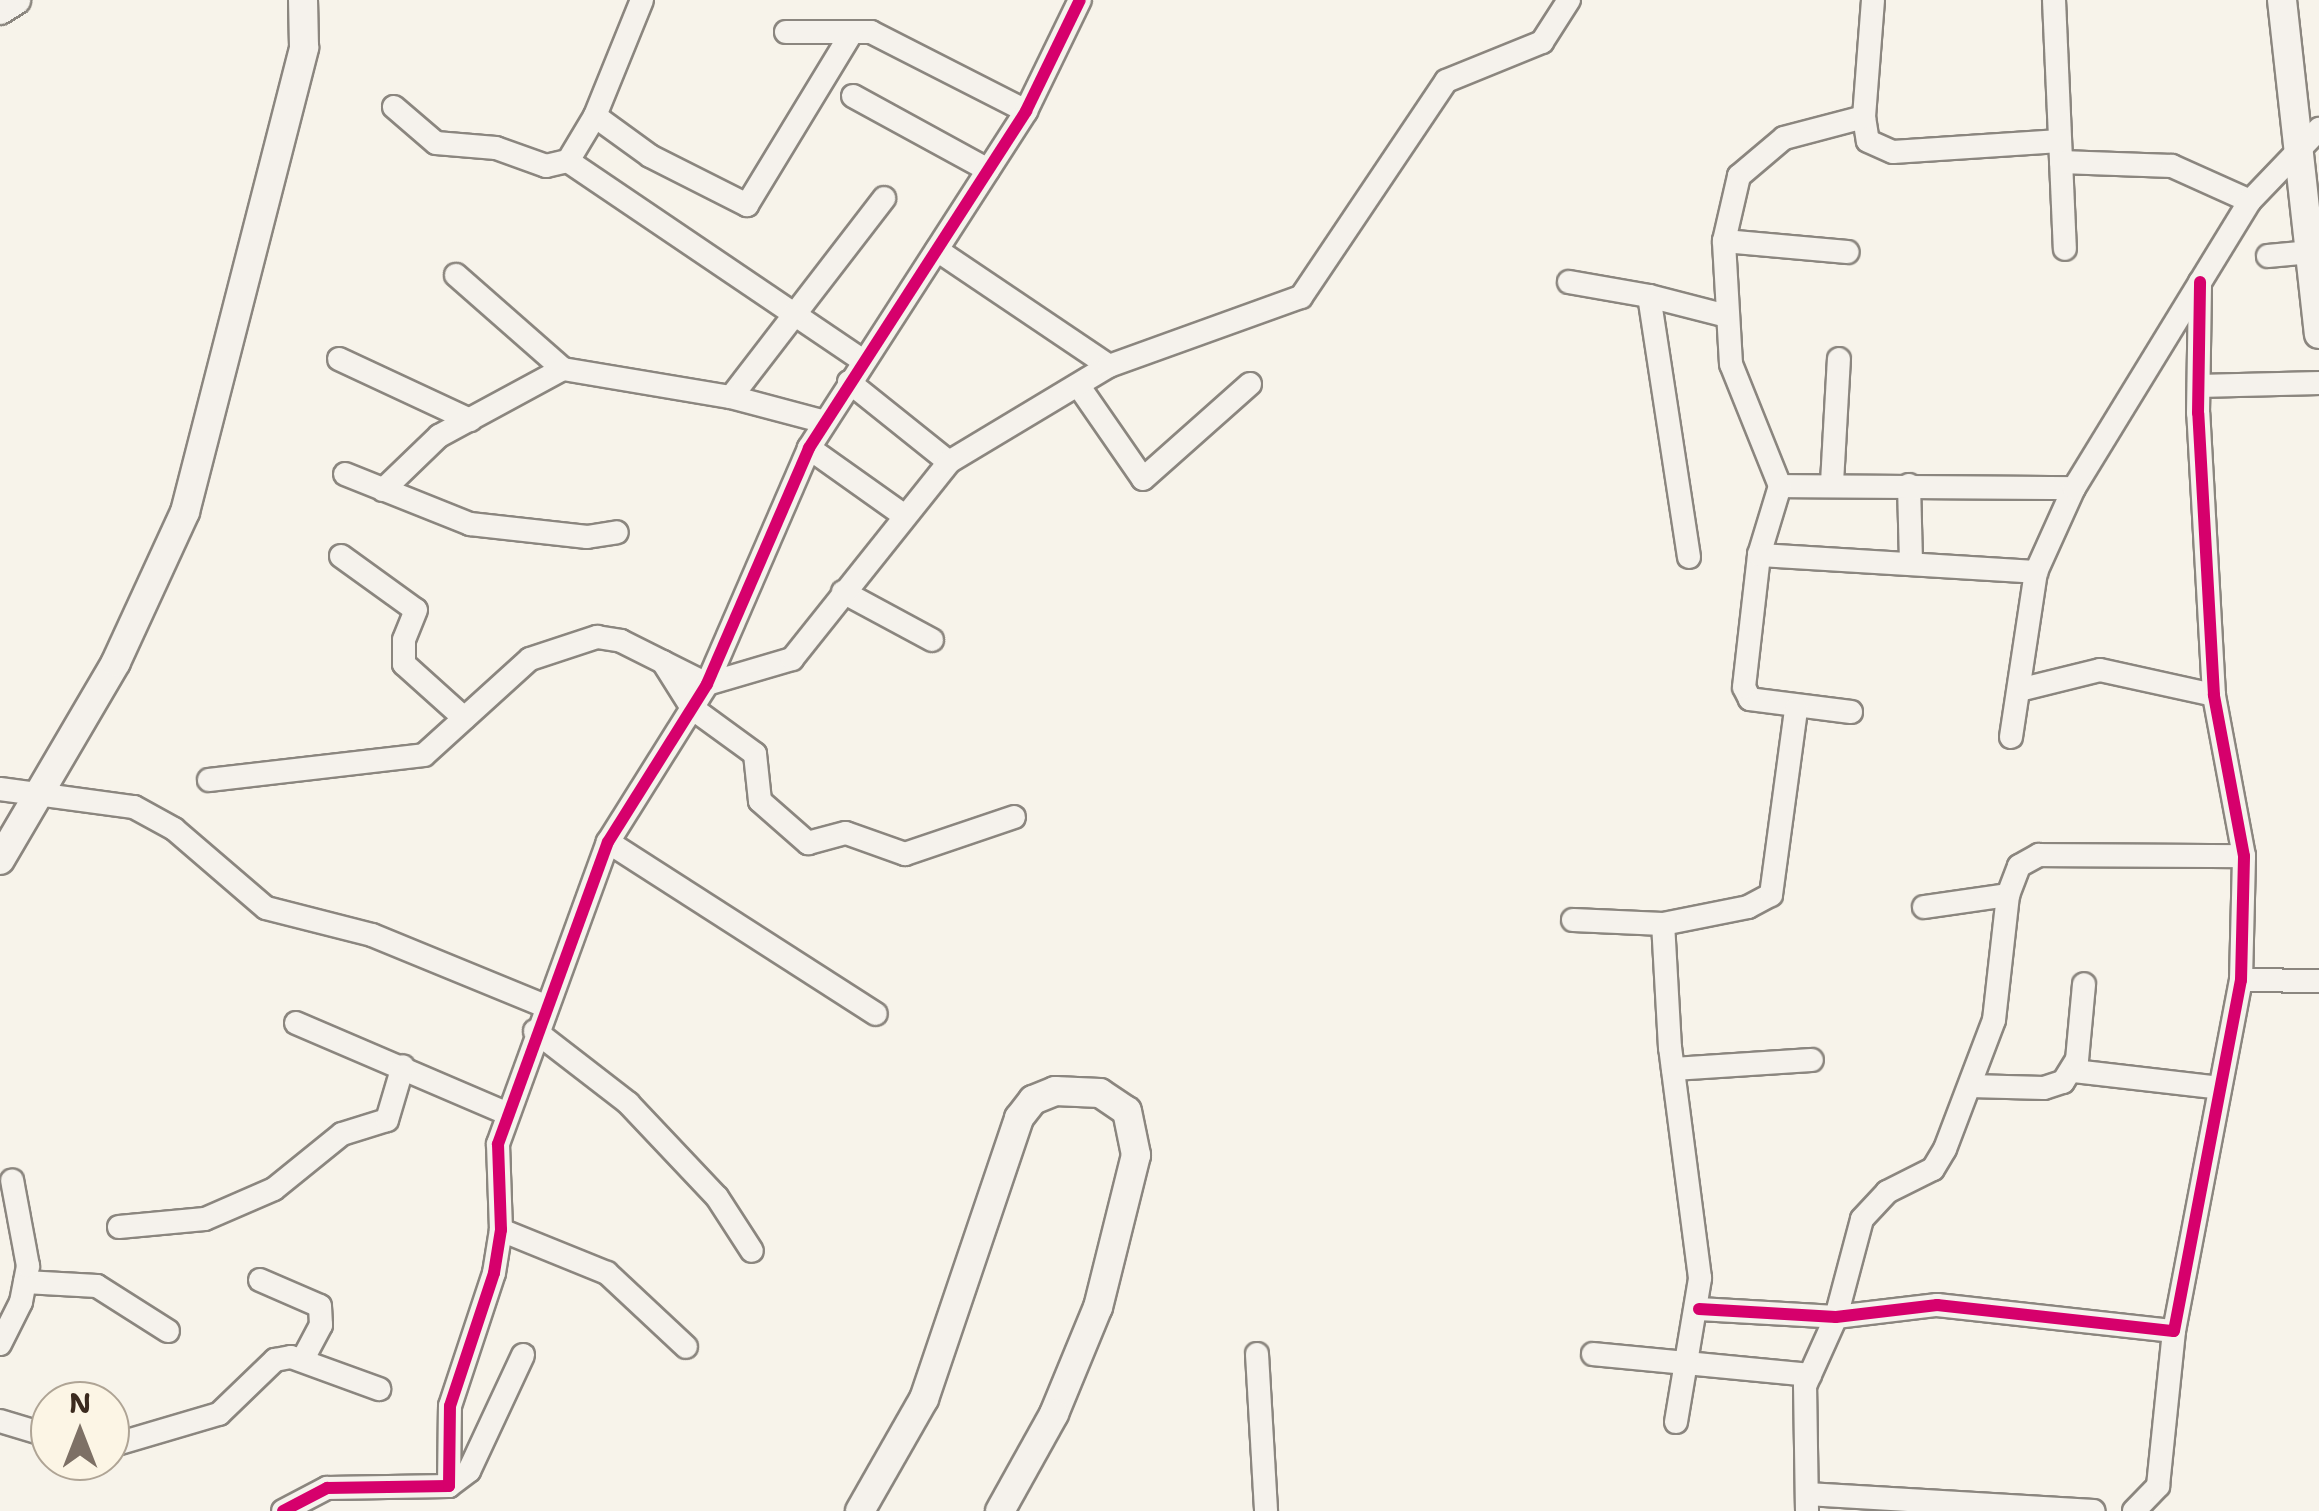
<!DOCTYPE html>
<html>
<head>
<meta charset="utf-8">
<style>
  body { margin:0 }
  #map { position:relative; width:2319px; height:1511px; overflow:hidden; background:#f7f3ea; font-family:"Shantell Sans",sans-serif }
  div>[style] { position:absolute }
  .roads { filter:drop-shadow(2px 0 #8b867f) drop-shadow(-2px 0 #8b867f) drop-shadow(0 2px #8b867f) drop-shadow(0 -2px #8b867f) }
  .minor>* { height:22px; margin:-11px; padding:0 11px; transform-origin:11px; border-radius:11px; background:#f5f2ec }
  .tertiary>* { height:28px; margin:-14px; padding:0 14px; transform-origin:14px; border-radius:14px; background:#f5f2ec }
  .cycleway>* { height:12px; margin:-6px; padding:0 6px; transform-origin:6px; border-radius:6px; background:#d6006c }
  span { translate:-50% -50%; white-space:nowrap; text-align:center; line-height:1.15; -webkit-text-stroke:10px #fcf5e5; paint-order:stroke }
  .north { position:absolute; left:30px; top:1381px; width:100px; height:100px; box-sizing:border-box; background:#fcf5e5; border:2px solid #afa495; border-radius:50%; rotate:0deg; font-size:28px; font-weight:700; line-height:40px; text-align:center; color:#3b2a1e }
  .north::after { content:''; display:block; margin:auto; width:35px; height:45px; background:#7d7065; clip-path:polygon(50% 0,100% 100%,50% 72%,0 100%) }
</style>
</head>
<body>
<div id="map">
  <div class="roads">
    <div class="minor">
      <div style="left:642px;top:0;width:125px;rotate:112.1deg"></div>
      <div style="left:595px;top:116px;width:52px;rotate:121deg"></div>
      <div style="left:568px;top:161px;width:356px;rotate:34.1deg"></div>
      <div style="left:2054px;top:0;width:249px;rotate:87.5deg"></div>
      <div style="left:786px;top:32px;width:85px"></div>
      <div style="left:871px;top:32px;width:174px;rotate:27deg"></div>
      <div style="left:853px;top:96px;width:154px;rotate:28.7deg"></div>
      <div style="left:394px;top:107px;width:55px;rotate:40.6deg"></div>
      <div style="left:436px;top:143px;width:60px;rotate:4.8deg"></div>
      <div style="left:496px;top:148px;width:53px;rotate:19.8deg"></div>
      <div style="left:546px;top:166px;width:23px;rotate:-13deg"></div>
      <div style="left:595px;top:116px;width:68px;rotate:36deg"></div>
      <div style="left:650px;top:156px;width:109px;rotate:26.8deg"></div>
      <div style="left:747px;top:205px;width:202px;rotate:-58.7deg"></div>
      <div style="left:1864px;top:117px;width:24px;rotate:81deg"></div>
      <div style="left:1868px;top:141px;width:27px;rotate:24deg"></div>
      <div style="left:1893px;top:152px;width:167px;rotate:-3.8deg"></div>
      <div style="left:2061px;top:162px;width:111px;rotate:2.1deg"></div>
      <div style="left:2172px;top:166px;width:85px;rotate:24.2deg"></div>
      <div style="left:1724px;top:241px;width:124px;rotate:5.1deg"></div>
      <div style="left:937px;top:250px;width:207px;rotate:34deg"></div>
      <div style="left:2268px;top:256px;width:43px;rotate:-5.3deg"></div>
      <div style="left:456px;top:275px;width:142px;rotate:41.3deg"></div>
      <div style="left:1569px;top:282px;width:81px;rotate:9.9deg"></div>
      <div style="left:339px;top:359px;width:145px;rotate:25deg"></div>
      <div style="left:849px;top:382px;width:128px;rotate:38.7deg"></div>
      <div style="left:1078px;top:385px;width:114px;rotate:55.3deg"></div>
      <div style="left:1143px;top:479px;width:143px;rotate:-41.6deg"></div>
      <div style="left:2199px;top:386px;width:120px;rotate:-1.4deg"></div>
      <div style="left:731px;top:397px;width:251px;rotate:-52.4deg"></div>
      <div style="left:809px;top:448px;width:114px;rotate:35.4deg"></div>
      <div style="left:345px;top:474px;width:135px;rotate:21.8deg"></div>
      <div style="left:470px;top:524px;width:118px;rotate:6.3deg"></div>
      <div style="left:587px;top:537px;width:30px;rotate:-9deg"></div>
      <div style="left:1832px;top:483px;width:124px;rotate:-86.8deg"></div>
      <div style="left:1909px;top:485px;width:77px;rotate:88.5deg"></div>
      <div style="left:1780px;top:486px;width:294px;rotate:0.4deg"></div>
      <div style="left:383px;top:490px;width:78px;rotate:-44deg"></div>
      <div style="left:439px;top:436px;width:141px;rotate:-28.4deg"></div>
      <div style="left:563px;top:369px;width:170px;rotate:9.5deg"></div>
      <div style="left:731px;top:397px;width:97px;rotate:14.9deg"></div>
      <div style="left:1759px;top:555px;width:72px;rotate:-73.1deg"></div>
      <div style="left:1780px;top:486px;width:131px;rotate:-111.9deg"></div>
      <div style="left:1731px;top:364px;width:123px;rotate:-93.3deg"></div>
      <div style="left:1724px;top:241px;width:67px;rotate:-77deg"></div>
      <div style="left:1739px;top:176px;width:59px;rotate:-40.2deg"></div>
      <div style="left:1784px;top:138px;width:83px;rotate:-14.7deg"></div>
      <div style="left:1864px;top:117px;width:117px;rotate:-85.6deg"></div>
      <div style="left:341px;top:556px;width:92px;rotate:35.8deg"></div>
      <div style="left:416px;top:610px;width:32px;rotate:112deg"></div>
      <div style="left:404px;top:640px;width:24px;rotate:90deg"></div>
      <div style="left:404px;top:664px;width:81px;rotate:42deg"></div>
      <div style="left:1689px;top:557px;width:264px;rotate:-98.7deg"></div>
      <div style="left:1649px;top:296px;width:81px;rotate:14.4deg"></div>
      <div style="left:843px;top:592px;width:101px;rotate:28.3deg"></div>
      <div style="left:663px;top:662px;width:54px;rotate:57.8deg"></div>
      <div style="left:692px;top:708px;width:78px;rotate:36.1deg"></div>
      <div style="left:755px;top:754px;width:47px;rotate:83.9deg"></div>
      <div style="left:760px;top:801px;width:64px;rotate:41.2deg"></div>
      <div style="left:808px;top:843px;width:39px;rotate:-15deg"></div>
      <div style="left:846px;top:833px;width:63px;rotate:19.6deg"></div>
      <div style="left:905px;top:854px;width:115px;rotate:-18.7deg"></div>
      <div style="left:2019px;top:690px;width:83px;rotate:-13.9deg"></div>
      <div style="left:2100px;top:670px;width:117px;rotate:12.4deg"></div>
      <div style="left:1851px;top:712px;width:102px;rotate:-172.7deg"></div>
      <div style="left:1750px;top:699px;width:13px;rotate:-117deg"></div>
      <div style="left:1744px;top:687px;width:133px;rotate:-83.5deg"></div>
      <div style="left:1759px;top:555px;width:278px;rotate:3.5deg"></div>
      <div style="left:2011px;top:737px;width:167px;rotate:-81.4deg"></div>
      <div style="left:2036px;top:572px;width:92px;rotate:-65.7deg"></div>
      <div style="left:2074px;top:488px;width:337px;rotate:-58.5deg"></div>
      <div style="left:2250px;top:201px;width:100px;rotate:-46.2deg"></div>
      <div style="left:209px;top:780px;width:216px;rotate:-6.6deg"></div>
      <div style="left:424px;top:755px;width:143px;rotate:-42.2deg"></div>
      <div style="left:530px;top:659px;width:71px;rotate:-18.2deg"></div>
      <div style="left:597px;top:637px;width:24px;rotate:9deg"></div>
      <div style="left:621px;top:641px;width:96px;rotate:26.6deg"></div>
      <div style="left:707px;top:684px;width:89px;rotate:-16.4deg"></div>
      <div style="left:792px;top:659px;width:252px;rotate:-51.4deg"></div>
      <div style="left:949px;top:462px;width:187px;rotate:-31deg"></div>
      <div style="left:1109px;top:366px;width:204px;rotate:-19.8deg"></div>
      <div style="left:1301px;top:297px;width:260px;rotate:-56.1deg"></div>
      <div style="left:1446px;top:81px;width:104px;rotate:-22.1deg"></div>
      <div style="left:1542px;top:42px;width:50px;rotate:-57.3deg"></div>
      <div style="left:0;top:789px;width:135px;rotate:7.7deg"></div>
      <div style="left:134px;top:807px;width:46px;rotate:28.8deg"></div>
      <div style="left:174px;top:829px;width:121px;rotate:40.7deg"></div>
      <div style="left:266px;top:908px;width:109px;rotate:14.3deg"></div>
      <div style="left:372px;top:935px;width:187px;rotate:22.3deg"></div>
      <div style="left:608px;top:842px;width:318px;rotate:32.7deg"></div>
      <div style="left:1924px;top:907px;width:85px;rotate:-8.1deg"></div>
      <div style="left:1573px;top:920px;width:90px;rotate:2.5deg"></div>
      <div style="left:2241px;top:980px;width:78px;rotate:0.7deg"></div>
      <div style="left:296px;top:1023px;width:231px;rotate:23.2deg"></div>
      <div style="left:535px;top:1031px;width:118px;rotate:37.7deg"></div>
      <div style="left:628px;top:1103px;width:129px;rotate:46.6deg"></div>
      <div style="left:717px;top:1197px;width:64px;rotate:57.1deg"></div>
      <div style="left:1673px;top:1069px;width:139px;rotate:-3.7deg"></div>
      <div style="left:2074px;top:1071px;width:147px;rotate:6.6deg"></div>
      <div style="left:1970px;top:1086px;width:74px;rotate:1.5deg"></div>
      <div style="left:2044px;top:1088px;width:20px;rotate:-18deg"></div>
      <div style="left:2063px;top:1082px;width:26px;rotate:-58deg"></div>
      <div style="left:2077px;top:1060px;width:76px;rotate:-84.7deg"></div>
      <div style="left:119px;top:1227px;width:86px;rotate:-5.3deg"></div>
      <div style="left:205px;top:1219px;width:75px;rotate:-23.5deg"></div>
      <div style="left:274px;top:1189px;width:87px;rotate:-39deg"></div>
      <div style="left:342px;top:1134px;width:47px;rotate:-17.3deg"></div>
      <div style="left:387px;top:1120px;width:56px;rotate:-73.5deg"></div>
      <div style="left:501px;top:1230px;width:114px;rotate:22.1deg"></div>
      <div style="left:607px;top:1273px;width:108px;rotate:43.1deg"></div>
      <div style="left:260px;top:1280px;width:65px;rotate:23.4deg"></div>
      <div style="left:320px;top:1306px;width:19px;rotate:87deg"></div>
      <div style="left:321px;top:1325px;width:40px;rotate:118deg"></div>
      <div style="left:25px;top:1282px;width:72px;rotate:3.2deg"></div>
      <div style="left:97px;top:1286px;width:84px;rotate:32.4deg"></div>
      <div style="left:1699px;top:1309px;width:137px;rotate:3.3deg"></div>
      <div style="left:1836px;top:1317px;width:102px;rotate:-6.8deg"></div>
      <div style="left:1937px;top:1305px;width:238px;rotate:6.3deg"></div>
      <div style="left:2174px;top:1331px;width:357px;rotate:-79.2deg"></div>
      <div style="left:2241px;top:980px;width:124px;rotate:-88.6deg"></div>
      <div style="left:2244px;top:856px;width:164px;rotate:-100.6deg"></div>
      <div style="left:2214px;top:695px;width:282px;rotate:-93.2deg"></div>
      <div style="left:2198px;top:413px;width:131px;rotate:-89.1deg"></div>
      <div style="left:0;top:1344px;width:47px;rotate:-63.4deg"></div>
      <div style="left:21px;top:1302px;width:37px;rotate:-79deg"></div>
      <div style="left:28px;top:1266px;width:87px;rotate:-100.5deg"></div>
      <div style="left:1257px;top:1354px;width:157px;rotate:86.7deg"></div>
      <div style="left:1593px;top:1354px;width:218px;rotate:5.5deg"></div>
      <div style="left:0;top:1421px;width:52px;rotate:16.7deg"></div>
      <div style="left:1676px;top:1422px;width:146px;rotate:-80.5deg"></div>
      <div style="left:1700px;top:1278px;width:232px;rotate:-97.4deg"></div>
      <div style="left:1670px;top:1048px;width:124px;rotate:-93.2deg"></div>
      <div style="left:1663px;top:924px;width:87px;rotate:-11.3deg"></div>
      <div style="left:1748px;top:907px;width:26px;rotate:-28deg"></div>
      <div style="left:1771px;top:895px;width:187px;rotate:-82.3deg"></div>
      <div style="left:110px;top:1446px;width:114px;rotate:-16.4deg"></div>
      <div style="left:219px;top:1414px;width:78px;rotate:-44deg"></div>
      <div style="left:275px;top:1360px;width:16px;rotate:-11deg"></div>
      <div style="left:291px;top:1357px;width:94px;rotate:20deg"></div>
      <div style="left:449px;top:1486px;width:25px;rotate:-37deg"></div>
      <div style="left:469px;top:1471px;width:128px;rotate:-65deg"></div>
      <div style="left:1807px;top:1494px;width:287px;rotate:3.4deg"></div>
      <div style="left:283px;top:1511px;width:50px;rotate:-27.6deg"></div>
      <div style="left:327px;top:1488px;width:122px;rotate:-0.9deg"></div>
      <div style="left:449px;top:1486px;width:80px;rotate:-89.3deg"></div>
      <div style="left:450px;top:1406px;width:140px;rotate:-71.7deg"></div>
      <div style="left:494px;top:1273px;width:44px;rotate:-80.8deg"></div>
      <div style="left:501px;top:1230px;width:86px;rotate:-92deg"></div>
      <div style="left:498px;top:1144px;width:321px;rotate:-70deg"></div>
      <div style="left:608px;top:842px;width:186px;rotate:-57.9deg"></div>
      <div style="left:707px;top:684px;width:257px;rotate:-66.6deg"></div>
      <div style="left:809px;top:448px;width:401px;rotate:-57.2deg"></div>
      <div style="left:1026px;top:111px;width:123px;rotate:-64.1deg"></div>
      <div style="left:1807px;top:1511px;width:125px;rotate:-90.9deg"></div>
      <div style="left:1805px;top:1386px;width:76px;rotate:-65.8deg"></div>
      <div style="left:1836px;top:1317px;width:101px;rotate:-75.1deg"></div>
      <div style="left:1862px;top:1219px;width:37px;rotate:-47deg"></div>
      <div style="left:1887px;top:1192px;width:51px;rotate:-26.6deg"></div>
      <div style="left:1933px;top:1169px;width:23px;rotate:-59deg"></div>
      <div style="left:1945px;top:1149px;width:138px;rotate:-69.2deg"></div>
      <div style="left:1994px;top:1020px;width:126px;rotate:-83.6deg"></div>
      <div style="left:2008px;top:895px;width:31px;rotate:-69deg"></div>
      <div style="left:2019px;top:866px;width:23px;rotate:-29deg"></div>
      <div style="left:2039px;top:855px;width:205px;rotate:0.3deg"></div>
      <div style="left:2134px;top:1511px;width:35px;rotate:-46deg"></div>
      <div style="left:2158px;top:1486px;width:156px;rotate:-84.1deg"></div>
    </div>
    <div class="tertiary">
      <div style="left:2282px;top:0;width:336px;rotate:83.7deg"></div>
      <div style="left:0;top:10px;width:19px;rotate:-32deg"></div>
      <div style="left:0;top:860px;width:229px;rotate:-59.6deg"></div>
      <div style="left:116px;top:662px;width:165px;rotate:-65.3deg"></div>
      <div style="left:185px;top:512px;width:480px;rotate:-75.6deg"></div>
      <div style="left:304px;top:47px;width:47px;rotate:-91.2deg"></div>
      <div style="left:860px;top:1511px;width:129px;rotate:-60.3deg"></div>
      <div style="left:924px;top:1399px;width:297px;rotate:-71.3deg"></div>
      <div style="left:1019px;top:1118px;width:23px;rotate:-52deg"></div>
      <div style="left:1033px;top:1100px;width:24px;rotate:-22deg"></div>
      <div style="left:1055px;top:1091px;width:45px;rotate:2.5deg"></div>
      <div style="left:1100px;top:1093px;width:32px;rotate:34deg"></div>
      <div style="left:1127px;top:1111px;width:45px;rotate:78.4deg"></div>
      <div style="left:1136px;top:1155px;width:157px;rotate:104deg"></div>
      <div style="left:1098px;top:1307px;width:116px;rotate:112.4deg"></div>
      <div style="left:1054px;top:1414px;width:111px;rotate:119.1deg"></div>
    </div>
  </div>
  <div class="cycleway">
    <div style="left:1699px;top:1309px;width:137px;rotate:3.3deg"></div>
    <div style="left:1836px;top:1317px;width:102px;rotate:-6.8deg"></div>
    <div style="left:1937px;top:1305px;width:238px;rotate:6.3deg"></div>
    <div style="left:2174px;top:1331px;width:357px;rotate:-79.2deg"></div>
    <div style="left:2241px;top:980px;width:124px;rotate:-88.6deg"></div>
    <div style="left:2244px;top:856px;width:164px;rotate:-100.6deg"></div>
    <div style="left:2214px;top:695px;width:282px;rotate:-93.2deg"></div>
    <div style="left:2198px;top:413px;width:131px;rotate:-89.1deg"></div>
    <div style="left:283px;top:1511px;width:50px;rotate:-27.6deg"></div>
    <div style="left:327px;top:1488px;width:122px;rotate:-0.9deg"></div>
    <div style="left:449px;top:1486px;width:80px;rotate:-89.3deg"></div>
    <div style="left:450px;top:1406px;width:140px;rotate:-71.7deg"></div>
    <div style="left:494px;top:1273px;width:44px;rotate:-80.8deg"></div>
    <div style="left:501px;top:1230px;width:86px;rotate:-92deg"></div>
    <div style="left:498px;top:1144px;width:321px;rotate:-70deg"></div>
    <div style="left:608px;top:842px;width:186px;rotate:-57.9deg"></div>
    <div style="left:707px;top:684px;width:257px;rotate:-66.6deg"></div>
    <div style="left:809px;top:448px;width:401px;rotate:-57.2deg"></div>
    <div style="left:1026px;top:111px;width:123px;rotate:-64.1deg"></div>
  </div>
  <div class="north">N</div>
</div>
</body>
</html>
